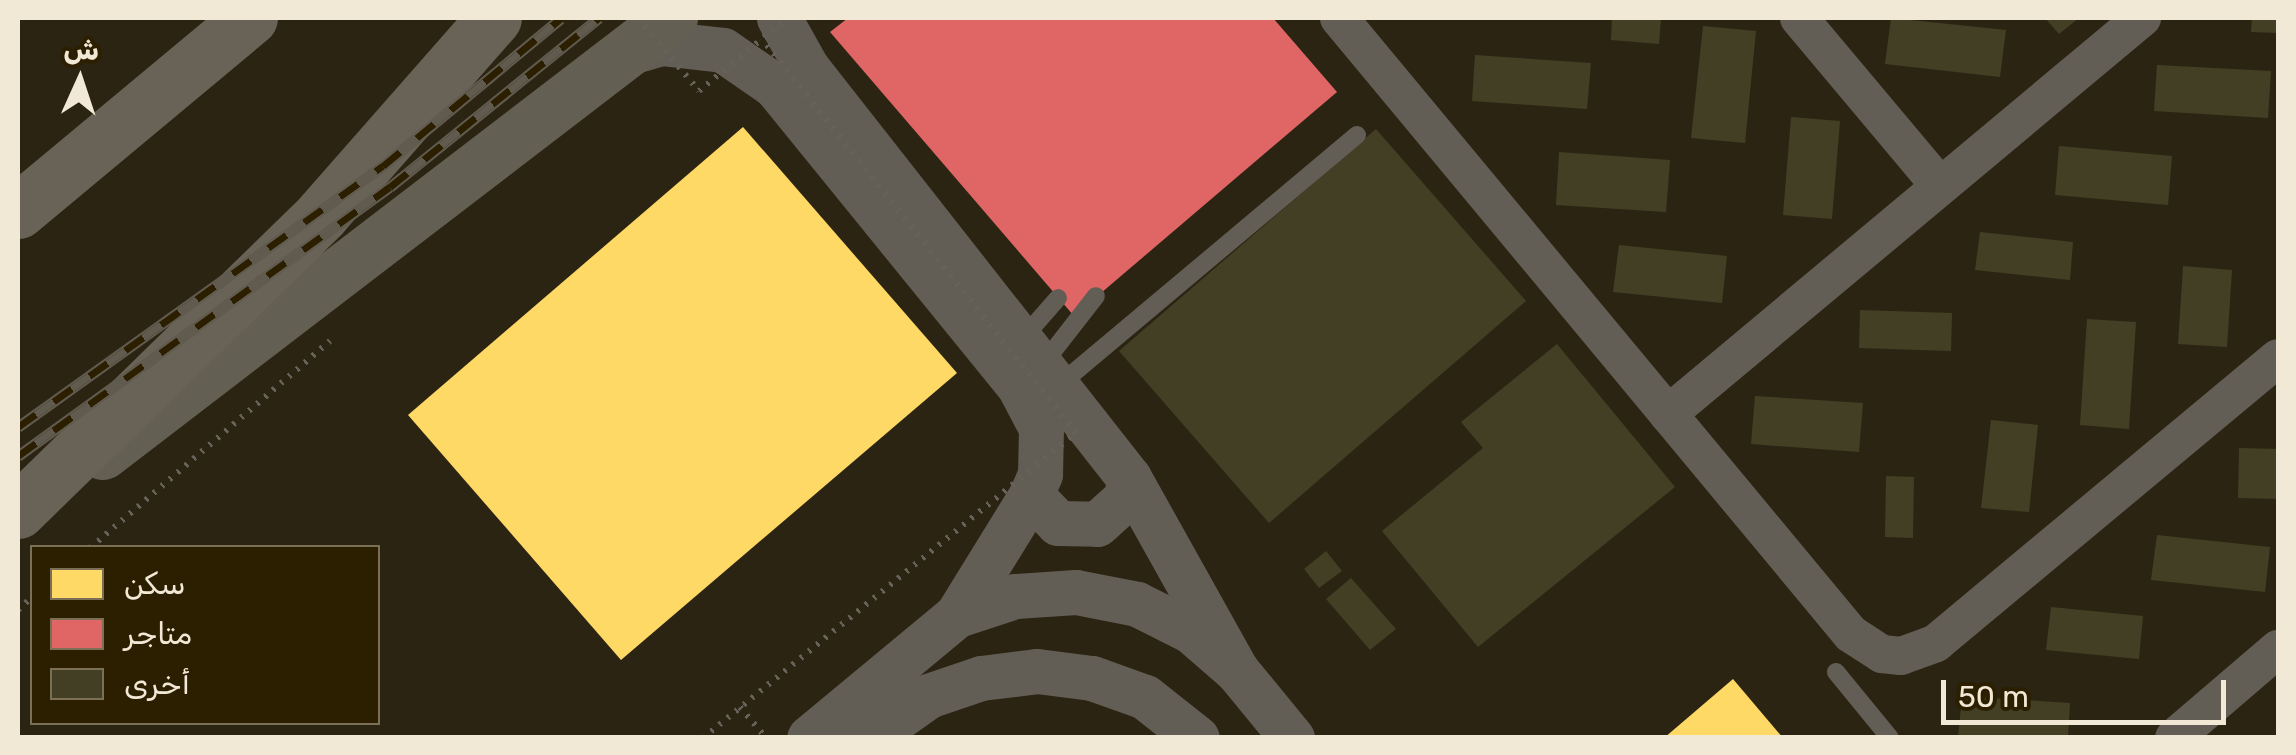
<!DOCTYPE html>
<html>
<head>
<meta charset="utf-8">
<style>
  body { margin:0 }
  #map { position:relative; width:2296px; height:755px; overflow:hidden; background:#2c2412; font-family:Rubik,Vazirmatn,sans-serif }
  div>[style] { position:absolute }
  .homes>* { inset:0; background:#ffd966 }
  .shops>* { inset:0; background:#e06666 }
  .building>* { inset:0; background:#433f25 }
  .path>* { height:6px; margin-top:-3px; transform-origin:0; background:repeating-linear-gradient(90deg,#666159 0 2.5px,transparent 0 10.5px) }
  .service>* { height:18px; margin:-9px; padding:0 9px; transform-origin:9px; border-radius:9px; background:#625e55 }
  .minor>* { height:38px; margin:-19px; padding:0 19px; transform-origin:19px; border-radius:19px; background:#625e55 }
  .tertiary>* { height:45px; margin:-22.5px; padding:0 22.5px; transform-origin:22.5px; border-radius:22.5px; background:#625e55 }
  .secondary>* { height:52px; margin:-26px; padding:0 26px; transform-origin:26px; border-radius:26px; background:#636053 }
  .motorway>* { height:55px; margin:-27.5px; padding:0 27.5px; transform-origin:27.5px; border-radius:27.5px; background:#686356 }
  .rail>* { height:11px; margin-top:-5.5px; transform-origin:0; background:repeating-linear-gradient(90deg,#2c1f00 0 22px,#615b4f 0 44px); box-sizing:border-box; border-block:2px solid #615b4f }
  .path-bridge>* { height:6px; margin-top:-3px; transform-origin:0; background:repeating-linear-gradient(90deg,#666159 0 2.5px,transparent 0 10.5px) }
  span { translate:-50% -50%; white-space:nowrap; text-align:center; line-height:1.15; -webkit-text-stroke:10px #2c1f00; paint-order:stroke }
  .frame { position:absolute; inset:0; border:20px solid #f1e9d6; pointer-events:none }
  .legend { position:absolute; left:30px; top:545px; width:350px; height:180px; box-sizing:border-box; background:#2c1f00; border:2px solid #7b7056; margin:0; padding:12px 18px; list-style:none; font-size:30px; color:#f1e9d6 }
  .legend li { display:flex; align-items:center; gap:20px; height:50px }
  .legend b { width:50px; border:2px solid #7b7056 }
  .north { position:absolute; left:30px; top:30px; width:100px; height:100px; -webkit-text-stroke:8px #2c1f00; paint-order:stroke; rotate:3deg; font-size:28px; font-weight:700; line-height:40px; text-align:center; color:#f1e9d6 }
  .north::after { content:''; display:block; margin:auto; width:35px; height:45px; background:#f1e9d6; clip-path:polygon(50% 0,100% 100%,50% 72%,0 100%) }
  .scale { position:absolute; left:1941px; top:680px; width:285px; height:45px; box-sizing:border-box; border:5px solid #f1e9d6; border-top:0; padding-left:12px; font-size:30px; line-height:35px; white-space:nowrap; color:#f1e9d6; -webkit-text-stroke:8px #2c1f00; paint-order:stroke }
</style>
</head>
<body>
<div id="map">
  <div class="homes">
    <div style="clip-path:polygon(743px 127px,957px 373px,621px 660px,408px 415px)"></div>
    <div style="clip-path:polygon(1733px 679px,1783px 738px,1664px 738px)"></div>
  </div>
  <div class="shops">
    <div style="clip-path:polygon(848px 18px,1273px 18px,1337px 92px,1074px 316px,830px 32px)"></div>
  </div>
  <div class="building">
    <div style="clip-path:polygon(1612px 18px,1661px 18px,1659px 44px,1611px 40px)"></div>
    <div style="clip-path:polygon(1891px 18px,2006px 30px,2000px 77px,1885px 64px)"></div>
    <div style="clip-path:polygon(2045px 18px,2079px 18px,2059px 34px)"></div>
    <div style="clip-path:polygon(2252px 18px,2278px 18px,2278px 33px,2251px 32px)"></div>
    <div style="clip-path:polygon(1703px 26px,1756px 31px,1745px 143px,1691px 138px)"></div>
    <div style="clip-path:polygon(1475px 55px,1591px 63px,1587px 109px,1472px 101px)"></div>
    <div style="clip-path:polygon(2157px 65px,2271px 71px,2268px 118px,2154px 111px)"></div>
    <div style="clip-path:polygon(1791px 117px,1840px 121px,1832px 219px,1783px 215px)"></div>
    <div style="clip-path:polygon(1376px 129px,1526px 301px,1269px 523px,1119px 351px)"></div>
    <div style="clip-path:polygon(2059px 146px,2172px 156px,2168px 205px,2055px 195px)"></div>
    <div style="clip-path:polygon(1559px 152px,1670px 160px,1666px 212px,1556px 205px)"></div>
    <div style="clip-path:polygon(1980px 232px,2073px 242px,2070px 280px,1975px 270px)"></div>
    <div style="clip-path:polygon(1619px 245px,1727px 256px,1722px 303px,1613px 292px)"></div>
    <div style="clip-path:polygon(2183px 266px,2232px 270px,2227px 347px,2178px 344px)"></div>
    <div style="clip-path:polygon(1860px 310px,1952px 313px,1951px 351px,1859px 348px)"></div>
    <div style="clip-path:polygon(2087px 319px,2136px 322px,2129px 429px,2080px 425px)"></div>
    <div style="clip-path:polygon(1557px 344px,1675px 487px,1478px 647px,1382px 531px,1483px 448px,1461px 422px)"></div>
    <div style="clip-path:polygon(1755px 396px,1863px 403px,1859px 452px,1751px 444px)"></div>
    <div style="clip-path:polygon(1991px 420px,2038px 425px,2029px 512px,1981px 508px)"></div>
    <div style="clip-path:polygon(2239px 448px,2278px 449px,2278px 499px,2238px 498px)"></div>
    <div style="clip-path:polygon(1886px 476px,1914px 477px,1913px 538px,1885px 537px)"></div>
    <div style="clip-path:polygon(2157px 535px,2270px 547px,2265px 592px,2151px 580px)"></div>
    <div style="clip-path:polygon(1326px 551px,1342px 571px,1319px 588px,1304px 569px)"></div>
    <div style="clip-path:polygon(1351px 578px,1396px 629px,1370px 650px,1326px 599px)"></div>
    <div style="clip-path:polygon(2051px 607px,2143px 616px,2139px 659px,2046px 650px)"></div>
    <div style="clip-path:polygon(1962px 696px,2070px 703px,2068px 738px,1958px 738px)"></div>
  </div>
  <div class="path">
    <div style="left:90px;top:548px;width:317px;rotate:-40.8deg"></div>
    <div style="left:18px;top:610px;width:19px;rotate:-43deg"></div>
    <div style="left:740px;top:707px;width:40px;rotate:50deg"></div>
  </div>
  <div class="service">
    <div style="left:1023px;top:338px;width:53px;rotate:-48.8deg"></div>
    <div style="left:1043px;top:364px;width:86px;rotate:-52.1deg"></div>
    <div style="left:1059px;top:385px;width:389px;rotate:-40deg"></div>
    <div style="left:1836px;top:672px;width:85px;rotate:50.7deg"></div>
  </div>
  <div class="minor">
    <div style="left:1339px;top:18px;width:801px;rotate:50.27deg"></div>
    <div style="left:1851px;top:634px;width:37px;rotate:33deg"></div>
    <div style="left:1882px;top:654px;width:19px;rotate:6deg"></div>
    <div style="left:1901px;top:656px;width:37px;rotate:-20deg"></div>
    <div style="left:1936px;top:643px;width:445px;rotate:-39.8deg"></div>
    <div style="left:1799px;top:18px;width:219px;rotate:50deg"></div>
    <div style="left:1668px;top:414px;width:618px;rotate:-39.88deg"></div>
    <div style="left:2174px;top:738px;width:137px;rotate:-40.6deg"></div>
  </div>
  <div class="tertiary">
    <div style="left:779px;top:18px;width:57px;rotate:60.8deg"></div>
    <div style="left:807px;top:68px;width:521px;rotate:51.86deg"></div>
    <div style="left:1129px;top:478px;width:221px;rotate:60.8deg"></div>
    <div style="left:630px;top:52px;width:32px;rotate:-16deg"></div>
    <div style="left:661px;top:43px;width:62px;rotate:6.4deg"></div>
    <div style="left:723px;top:50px;width:63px;rotate:34.7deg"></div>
    <div style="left:775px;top:86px;width:389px;rotate:50.9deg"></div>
    <div style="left:1020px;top:388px;width:45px;rotate:62.3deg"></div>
    <div style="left:1041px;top:428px;width:46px;rotate:91.2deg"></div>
    <div style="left:1040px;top:474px;width:23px;rotate:113deg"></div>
    <div style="left:1031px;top:495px;width:141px;rotate:121.7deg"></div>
    <div style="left:957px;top:615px;width:192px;rotate:140.3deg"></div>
    <div style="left:1031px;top:495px;width:39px;rotate:46deg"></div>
    <div style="left:1058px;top:523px;width:39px;rotate:1deg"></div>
    <div style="left:1097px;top:524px;width:39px;rotate:-42deg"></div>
    <div style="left:1126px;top:498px;width:20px;rotate:-81deg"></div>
    <div style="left:957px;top:615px;width:61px;rotate:-18.1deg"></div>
    <div style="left:1015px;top:596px;width:61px;rotate:-3.8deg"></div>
    <div style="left:1076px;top:592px;width:62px;rotate:11.1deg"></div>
    <div style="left:1137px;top:604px;width:60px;rotate:26.6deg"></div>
    <div style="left:1191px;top:631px;width:61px;rotate:41deg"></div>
    <div style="left:1237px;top:671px;width:87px;rotate:50.6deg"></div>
    <div style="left:869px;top:738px;width:72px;rotate:-35.4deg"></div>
    <div style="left:928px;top:696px;width:56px;rotate:-18.8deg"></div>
    <div style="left:981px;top:678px;width:56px;rotate:-7.1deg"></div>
    <div style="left:1037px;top:671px;width:55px;rotate:7.3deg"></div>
    <div style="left:1092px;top:678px;width:56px;rotate:19.7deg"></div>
    <div style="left:1145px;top:697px;width:66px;rotate:38.3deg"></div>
  </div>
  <div class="secondary">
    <div style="left:103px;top:454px;width:717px;rotate:-37.46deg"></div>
  </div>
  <div class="motorway">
    <div style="left:18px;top:211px;width:302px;rotate:-39.8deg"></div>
    <div style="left:18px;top:511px;width:424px;rotate:-44.3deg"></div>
    <div style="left:321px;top:215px;width:262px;rotate:-48.7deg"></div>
  </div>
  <div class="rail">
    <div style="left:18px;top:427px;width:449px;rotate:-35.6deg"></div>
    <div style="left:383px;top:166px;width:231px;rotate:-39.7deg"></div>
    <div style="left:18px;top:456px;width:459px;rotate:-35.9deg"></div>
    <div style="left:390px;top:187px;width:269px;rotate:-39deg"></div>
  </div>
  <div class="path-bridge">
    <div style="left:638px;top:18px;width:95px;rotate:50.1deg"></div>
    <div style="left:699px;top:91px;width:114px;rotate:-39.7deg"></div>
    <div style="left:703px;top:738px;width:482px;rotate:-39.3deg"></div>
    <div style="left:1076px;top:433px;width:504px;rotate:-128.55deg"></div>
  </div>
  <div class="frame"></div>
  <ul class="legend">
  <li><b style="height:28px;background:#ffd966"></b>سكن</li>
  <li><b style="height:28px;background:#e06666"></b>متاجر</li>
  <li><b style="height:28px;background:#433f25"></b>أخرى</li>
  </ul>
  <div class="north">ش</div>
  <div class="scale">50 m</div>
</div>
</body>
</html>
